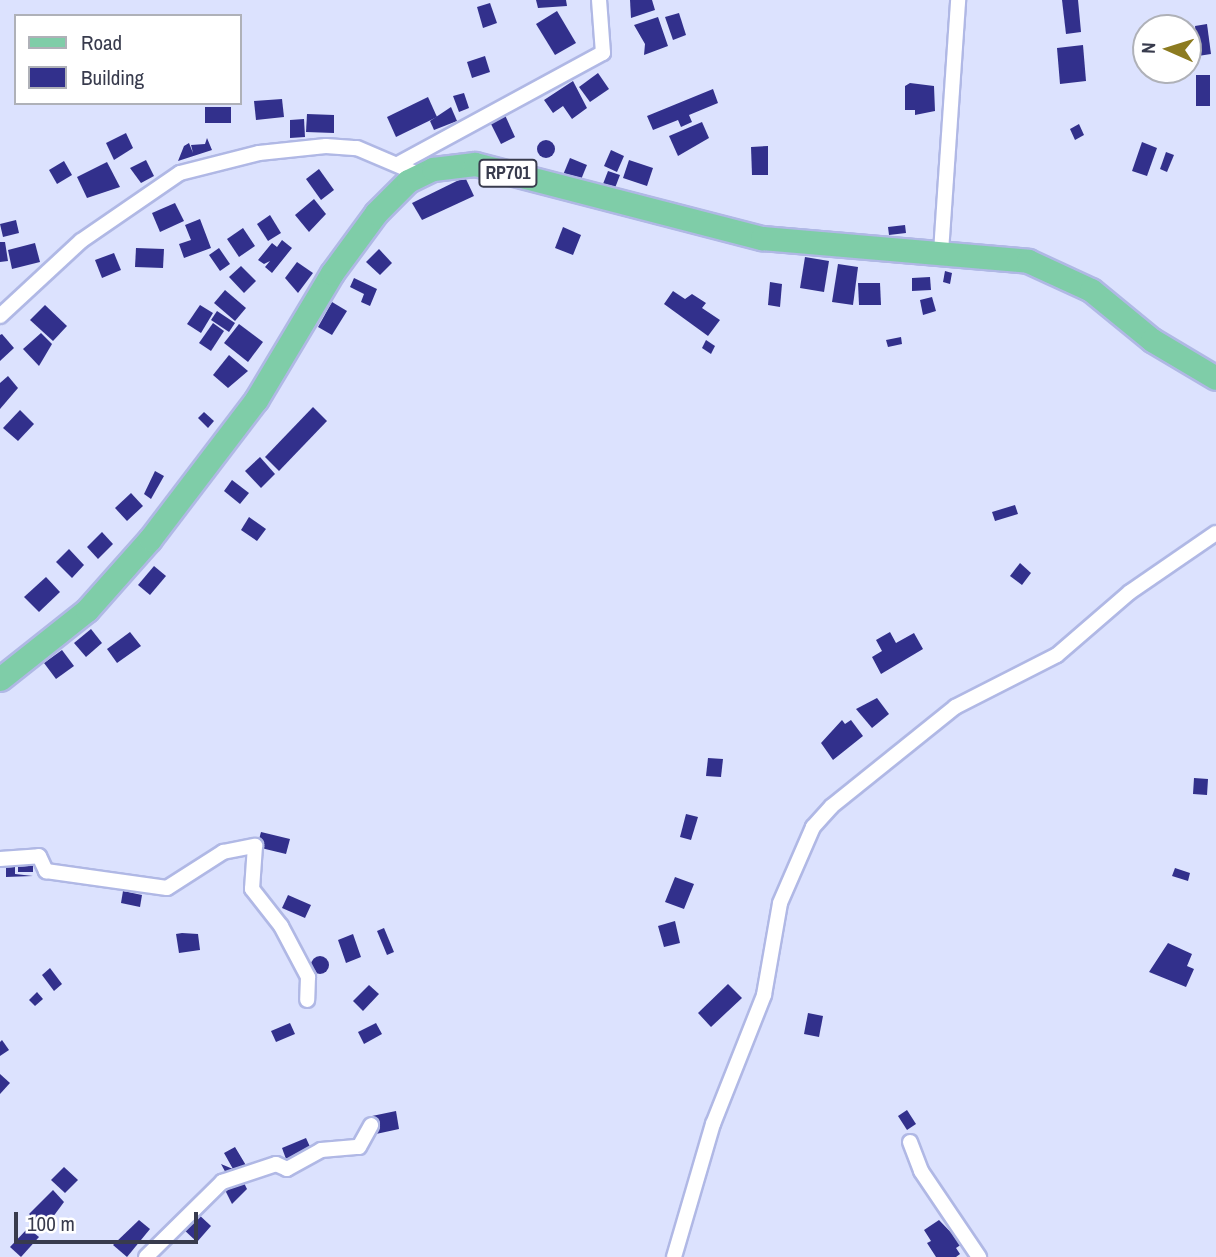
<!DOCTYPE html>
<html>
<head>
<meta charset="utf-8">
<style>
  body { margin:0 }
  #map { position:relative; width:1216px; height:1257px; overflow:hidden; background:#dce2fe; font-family:"Archivo Narrow",sans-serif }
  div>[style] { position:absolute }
  .building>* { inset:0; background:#32308c }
  .round { border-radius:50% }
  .roads { filter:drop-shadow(2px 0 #b0b8e5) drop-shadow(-2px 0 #b0b8e5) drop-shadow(0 2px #b0b8e5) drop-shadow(0 -2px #b0b8e5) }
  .street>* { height:14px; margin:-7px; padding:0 7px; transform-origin:7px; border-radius:7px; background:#fff }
  .primary>* { height:23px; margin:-11.5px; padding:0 11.5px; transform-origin:11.5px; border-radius:11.5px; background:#7fcda8 }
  span { translate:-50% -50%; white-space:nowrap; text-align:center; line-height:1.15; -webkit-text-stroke:7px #fff; paint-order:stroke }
  .shield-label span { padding:2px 5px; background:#fff; border:2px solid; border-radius:5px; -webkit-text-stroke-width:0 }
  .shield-label { font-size:18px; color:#383b4d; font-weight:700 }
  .legend { position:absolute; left:14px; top:14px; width:228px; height:91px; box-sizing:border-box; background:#fff; border:2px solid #afb1b8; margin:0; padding:9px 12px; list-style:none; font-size:21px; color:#383b4d }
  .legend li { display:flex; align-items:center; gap:14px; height:35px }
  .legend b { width:35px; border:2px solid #afb1b8 }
  .north { position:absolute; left:1132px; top:14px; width:70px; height:70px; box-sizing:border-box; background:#fff; border:2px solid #afb1b8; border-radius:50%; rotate:273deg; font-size:19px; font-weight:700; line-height:28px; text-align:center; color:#383b4d }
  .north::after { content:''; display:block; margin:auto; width:24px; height:32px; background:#8c7b20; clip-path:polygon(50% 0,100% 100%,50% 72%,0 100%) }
  .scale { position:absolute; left:14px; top:1212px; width:184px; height:32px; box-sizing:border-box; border:4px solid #383b4d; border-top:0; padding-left:9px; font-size:21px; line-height:24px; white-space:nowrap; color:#383b4d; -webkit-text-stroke:5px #fff; paint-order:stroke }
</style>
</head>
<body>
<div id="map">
  <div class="building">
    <div style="clip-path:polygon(536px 0,566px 0,567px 6px,538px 8px)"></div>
    <div style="clip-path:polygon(630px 0,652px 0,655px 10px,631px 18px)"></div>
    <div style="clip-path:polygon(1062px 0,1078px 0,1081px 32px,1066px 34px)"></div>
    <div style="clip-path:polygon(490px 3px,497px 23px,483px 28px,477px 7px)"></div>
    <div style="clip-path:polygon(557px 11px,576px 43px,555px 55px,536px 24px)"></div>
    <div style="clip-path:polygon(679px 13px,686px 35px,673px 40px,665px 17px)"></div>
    <div style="clip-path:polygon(658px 17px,668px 46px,644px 55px,645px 44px,634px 25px)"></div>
    <div style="clip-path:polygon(1207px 24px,1211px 54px,1198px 56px,1195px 26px)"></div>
    <div style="clip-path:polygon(1083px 45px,1086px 81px,1060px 84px,1057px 48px)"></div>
    <div style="clip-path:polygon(485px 56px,490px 72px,472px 78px,467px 62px)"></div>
    <div style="clip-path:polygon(598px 73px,609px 89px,590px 102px,579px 87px)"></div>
    <div style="clip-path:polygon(1196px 75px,1210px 75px,1210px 106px,1196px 106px)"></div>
    <div style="clip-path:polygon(573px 81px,587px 108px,572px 119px,563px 106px,553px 113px,544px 100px)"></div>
    <div style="clip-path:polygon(910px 83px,934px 86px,935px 111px,915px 115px,915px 110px,905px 110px,905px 86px)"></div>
    <div style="clip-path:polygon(713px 89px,718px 103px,689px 115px,692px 122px,681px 127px,678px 120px,653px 130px,647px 116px)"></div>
    <div style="clip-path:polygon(464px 93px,469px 108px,459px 112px,453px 96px)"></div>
    <div style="clip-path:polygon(428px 97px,437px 117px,396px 137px,387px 117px)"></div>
    <div style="clip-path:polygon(282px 99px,284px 117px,256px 120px,254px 101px)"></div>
    <div style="clip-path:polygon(205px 107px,231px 107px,231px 123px,205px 123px)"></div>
    <div style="clip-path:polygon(451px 107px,457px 121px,434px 130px,430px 121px)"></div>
    <div style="clip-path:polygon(504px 113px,515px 137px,501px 144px,489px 120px)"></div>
    <div style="clip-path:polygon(307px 114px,334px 115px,334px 133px,306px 132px)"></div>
    <div style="clip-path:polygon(304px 119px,305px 137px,290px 138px,290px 120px)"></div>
    <div style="clip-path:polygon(702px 122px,709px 138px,678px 156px,669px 136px)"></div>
    <div style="clip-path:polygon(1079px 124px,1084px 135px,1075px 140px,1070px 129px)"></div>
    <div style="clip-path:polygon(126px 133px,133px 148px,114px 160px,106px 143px)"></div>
    <div style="clip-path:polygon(207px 138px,212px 150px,178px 161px,184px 146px,189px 143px,193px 153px,191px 145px,205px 144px)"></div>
    <div class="round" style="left:537px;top:140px;width:18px;height:18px"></div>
    <div style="clip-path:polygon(1142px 142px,1157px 148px,1147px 176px,1132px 171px)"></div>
    <div style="clip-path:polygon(768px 146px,768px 175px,752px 175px,751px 147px)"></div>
    <div style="clip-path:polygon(611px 150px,624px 156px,617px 172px,604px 166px)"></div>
    <div style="clip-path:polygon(1166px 152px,1174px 155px,1167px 172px,1160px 169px)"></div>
    <div style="clip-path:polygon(570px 158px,587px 165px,580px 182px,563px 175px)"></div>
    <div style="clip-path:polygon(146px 160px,154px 176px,141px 183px,130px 168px)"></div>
    <div style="clip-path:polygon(629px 160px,653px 168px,647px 186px,623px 178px)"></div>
    <div style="clip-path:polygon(64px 161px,72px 175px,57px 184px,49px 170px)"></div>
    <div style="clip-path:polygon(107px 162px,120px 187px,87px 198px,77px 177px)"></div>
    <div style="clip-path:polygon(319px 169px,334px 190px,321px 200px,306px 179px)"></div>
    <div style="clip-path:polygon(608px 171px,620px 175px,615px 188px,603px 184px)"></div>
    <div style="clip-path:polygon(465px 177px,474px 196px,422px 220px,412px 203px)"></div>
    <div style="clip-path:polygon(314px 199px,326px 214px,309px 232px,295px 215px)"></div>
    <div style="clip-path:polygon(175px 203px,184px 221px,160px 232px,152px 213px)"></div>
    <div style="clip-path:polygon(270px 215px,281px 233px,268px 241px,257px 224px)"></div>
    <div style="clip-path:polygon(200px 219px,211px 248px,184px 258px,179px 244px,191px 240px,185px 225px)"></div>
    <div style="clip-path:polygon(16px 220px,19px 233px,3px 237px,0 224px)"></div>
    <div style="clip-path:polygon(905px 225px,906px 233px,889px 235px,888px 227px)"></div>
    <div style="clip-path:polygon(563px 227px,581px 235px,573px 255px,555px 248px)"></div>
    <div style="clip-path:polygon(243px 228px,255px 246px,239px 257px,227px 239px)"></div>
    <div style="clip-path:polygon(282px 240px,292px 248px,272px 273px,265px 267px,270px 261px,264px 264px,258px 260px,272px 243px,277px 247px)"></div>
    <div style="clip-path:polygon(0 242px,5px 242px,8px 261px,0 262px)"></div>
    <div style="clip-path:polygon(35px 243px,40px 262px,12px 269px,8px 250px)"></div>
    <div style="clip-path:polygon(136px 248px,164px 249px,163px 268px,135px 267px)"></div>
    <div style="clip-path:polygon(219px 248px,230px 264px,220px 271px,209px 255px)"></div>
    <div style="clip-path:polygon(379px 249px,392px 263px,380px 275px,366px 262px)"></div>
    <div style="clip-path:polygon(114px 253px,121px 270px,102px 278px,95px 260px)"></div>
    <div style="clip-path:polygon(805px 257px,829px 261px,824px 292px,800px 288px)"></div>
    <div style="clip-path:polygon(297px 262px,313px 273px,298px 293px,285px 278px)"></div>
    <div style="clip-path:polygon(838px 264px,858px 267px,853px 305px,832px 302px)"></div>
    <div style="clip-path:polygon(241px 266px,256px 281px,244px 293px,229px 277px)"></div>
    <div style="clip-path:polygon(945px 271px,952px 273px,950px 284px,943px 282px)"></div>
    <div style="clip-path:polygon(930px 277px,931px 290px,912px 291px,912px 278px)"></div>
    <div style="clip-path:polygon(354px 278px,377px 289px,370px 306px,361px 302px,364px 294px,350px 287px)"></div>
    <div style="clip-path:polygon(770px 282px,782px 284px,780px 307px,768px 305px)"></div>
    <div style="clip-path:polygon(858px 283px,880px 283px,881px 305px,859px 305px)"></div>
    <div style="clip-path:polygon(225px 290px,246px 308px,235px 321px,214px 303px)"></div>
    <div style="clip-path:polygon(673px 291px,685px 299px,692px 294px,706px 303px,702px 308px,720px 320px,708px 336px,664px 304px)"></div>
    <div style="clip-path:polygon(932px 297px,936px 311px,923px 315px,920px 300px)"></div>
    <div style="clip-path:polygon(332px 302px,347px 311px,332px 335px,318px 327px)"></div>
    <div style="clip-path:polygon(45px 305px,67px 326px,53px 341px,30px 320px)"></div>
    <div style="clip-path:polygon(200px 305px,213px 313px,201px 333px,187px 324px)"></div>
    <div style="clip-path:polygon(217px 311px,235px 323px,229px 332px,211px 320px)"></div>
    <div style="clip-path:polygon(213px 323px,224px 331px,211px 351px,199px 343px)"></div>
    <div style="clip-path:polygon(239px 324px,263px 342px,248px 362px,224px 343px)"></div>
    <div style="clip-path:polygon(41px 333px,52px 344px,39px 366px,23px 349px)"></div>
    <div style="clip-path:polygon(2px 334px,14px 348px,0 361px,0 335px)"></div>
    <div style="clip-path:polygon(901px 337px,902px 344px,888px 347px,886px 340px)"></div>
    <div style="clip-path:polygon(706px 340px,715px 346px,711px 354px,702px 348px)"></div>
    <div style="clip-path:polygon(229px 355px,248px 371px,228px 388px,213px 375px)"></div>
    <div style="clip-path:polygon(8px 376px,18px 388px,0 409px,0 383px)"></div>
    <div style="clip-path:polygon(313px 407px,327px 421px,279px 471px,265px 457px)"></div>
    <div style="clip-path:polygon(20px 410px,34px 424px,18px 441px,3px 428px)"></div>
    <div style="clip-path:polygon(204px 412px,214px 421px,208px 428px,198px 418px)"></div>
    <div style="clip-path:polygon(260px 457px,275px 474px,261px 488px,245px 471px)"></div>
    <div style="clip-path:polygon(155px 471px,164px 476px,151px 499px,144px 494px)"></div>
    <div style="clip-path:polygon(232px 480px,249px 493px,240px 504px,224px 491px)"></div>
    <div style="clip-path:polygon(131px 493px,143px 506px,127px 521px,115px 508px)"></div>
    <div style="clip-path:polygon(1015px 505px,1018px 514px,995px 521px,992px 512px)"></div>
    <div style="clip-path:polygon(249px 517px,266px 529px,257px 541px,241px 530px)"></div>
    <div style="clip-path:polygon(102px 532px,113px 544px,98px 559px,87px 547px)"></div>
    <div style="clip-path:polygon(69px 549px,84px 565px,72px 578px,56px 562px)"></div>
    <div style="clip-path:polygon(1020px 563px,1031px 573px,1022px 585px,1010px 576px)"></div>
    <div style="clip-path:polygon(154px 566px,166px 576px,150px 595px,138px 585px)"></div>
    <div style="clip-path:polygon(46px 577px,60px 592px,39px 612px,24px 597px)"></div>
    <div style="clip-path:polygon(91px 629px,102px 643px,86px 657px,74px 643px)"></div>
    <div style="clip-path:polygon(130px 632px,141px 646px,117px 663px,107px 649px)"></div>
    <div style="clip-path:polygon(890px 632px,896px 643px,914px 633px,923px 649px,881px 674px,872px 657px,882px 651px,876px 640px)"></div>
    <div style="clip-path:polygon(62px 650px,74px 666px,56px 679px,44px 663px)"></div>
    <div style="clip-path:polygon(877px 698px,889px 714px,872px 728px,856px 709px)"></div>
    <div style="clip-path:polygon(842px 720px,845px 724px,851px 720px,863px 736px,833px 760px,821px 743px)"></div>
    <div style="clip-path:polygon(708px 758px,723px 759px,721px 777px,706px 776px)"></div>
    <div style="clip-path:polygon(1194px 778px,1208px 779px,1207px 795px,1193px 794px)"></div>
    <div style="clip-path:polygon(686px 814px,698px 817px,691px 840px,680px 837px)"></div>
    <div style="clip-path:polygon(261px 832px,290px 839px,286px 854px,257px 847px)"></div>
    <div style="clip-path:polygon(18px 862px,33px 862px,33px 872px,18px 872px)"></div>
    <div style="clip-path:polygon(6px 867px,15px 867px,15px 874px,33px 876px,6px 877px)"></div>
    <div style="clip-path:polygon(1175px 868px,1190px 873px,1188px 881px,1172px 876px)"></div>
    <div style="clip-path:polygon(675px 877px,694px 884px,684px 909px,665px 902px)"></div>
    <div style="clip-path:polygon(123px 891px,142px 895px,140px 907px,121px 903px)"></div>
    <div style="clip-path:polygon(288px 895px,311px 905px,305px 918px,282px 908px)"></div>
    <div style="clip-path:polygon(675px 921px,680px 943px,664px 947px,658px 926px)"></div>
    <div style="clip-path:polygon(384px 928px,394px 952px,387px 955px,377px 931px)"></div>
    <div style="clip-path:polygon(182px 933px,198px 934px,200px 950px,179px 953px,176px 934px)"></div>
    <div style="clip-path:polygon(353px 934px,361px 957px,346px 963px,338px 940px)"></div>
    <div style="clip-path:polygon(1168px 943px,1192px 954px,1187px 966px,1194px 969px,1186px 987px,1149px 972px)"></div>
    <div class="round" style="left:311px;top:956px;width:18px;height:18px"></div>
    <div style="clip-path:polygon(50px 968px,62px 984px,54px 991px,42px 975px)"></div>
    <div style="clip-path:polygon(728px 984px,742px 998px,711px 1027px,698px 1013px)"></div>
    <div style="clip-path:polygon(369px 985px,379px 994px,363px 1011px,353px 1001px)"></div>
    <div style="clip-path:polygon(37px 992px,43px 999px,35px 1006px,29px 1000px)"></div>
    <div style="clip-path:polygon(808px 1013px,823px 1016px,819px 1037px,804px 1034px)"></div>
    <div style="clip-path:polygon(290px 1023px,295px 1034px,276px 1042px,271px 1031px)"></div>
    <div style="clip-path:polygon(376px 1023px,382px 1034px,364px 1044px,358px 1032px)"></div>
    <div style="clip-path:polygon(2px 1040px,9px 1050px,0 1056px,0 1042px)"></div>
    <div style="clip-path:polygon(0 1074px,10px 1083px,0 1094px)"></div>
    <div style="clip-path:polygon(907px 1110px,916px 1124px,907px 1130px,898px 1116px)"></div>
    <div style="clip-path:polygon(396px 1111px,399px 1129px,376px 1134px,372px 1116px)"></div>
    <div style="clip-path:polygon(306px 1138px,311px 1149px,286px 1159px,282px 1148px)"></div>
    <div style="clip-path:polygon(235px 1147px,247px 1167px,228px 1177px,221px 1164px,233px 1169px,224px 1153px)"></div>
    <div style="clip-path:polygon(64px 1167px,78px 1180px,65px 1193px,51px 1180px)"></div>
    <div style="clip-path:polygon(242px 1179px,247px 1189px,232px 1204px,224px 1188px)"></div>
    <div style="clip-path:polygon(53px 1190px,64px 1202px,44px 1229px,29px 1214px)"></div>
    <div style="clip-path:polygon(196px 1212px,211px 1226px,197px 1242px,182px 1228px)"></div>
    <div style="clip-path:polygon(139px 1220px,150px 1229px,127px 1257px,113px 1245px)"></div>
    <div style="clip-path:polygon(939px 1220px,962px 1244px,956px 1248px,960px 1254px,956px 1257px,936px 1257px,927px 1243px,931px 1241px,924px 1230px)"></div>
    <div style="clip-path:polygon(28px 1228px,39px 1237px,21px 1257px,10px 1247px)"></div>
  </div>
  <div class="roads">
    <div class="street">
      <div style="left:400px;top:163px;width:231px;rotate:-28.5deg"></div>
      <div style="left:603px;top:53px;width:53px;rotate:-94.3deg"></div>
      <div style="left:941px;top:252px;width:253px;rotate:-86.1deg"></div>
      <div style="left:0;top:316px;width:110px;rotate:-42.8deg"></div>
      <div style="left:81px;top:241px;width:120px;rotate:-34.5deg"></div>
      <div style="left:180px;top:173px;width:81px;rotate:-14.2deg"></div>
      <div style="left:259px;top:153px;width:67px;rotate:-6deg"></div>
      <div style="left:326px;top:146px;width:31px;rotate:4deg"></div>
      <div style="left:357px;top:148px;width:66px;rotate:23.1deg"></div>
      <div style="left:0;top:859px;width:39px;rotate:-4deg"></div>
      <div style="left:39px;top:856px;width:17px;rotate:65deg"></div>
      <div style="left:46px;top:871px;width:122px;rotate:8deg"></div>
      <div style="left:167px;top:888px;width:67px;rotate:-32.7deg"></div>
      <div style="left:223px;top:852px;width:33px;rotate:-11deg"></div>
      <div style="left:255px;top:846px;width:43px;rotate:94deg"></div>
      <div style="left:252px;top:889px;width:47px;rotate:51.9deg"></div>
      <div style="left:281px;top:926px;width:58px;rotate:62.1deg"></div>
      <div style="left:308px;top:977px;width:23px;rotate:92deg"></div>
      <div style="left:910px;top:1142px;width:31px;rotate:69deg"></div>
      <div style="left:921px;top:1171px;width:104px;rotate:56deg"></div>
      <div style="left:146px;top:1257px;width:107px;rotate:-44.6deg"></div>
      <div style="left:222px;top:1182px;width:57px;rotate:-18.4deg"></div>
      <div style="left:276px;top:1164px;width:12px;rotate:24deg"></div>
      <div style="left:287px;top:1169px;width:39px;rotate:-29deg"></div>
      <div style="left:321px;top:1150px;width:38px;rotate:-5deg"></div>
      <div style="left:359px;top:1147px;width:25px;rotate:-61deg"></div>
      <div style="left:674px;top:1257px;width:139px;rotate:-73.7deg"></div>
      <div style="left:713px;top:1124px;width:139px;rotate:-68.4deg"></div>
      <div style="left:764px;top:995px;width:93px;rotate:-80.1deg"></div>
      <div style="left:780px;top:903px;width:83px;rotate:-66.5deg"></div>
      <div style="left:813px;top:827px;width:28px;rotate:-48deg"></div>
      <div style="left:832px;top:806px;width:158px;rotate:-38.8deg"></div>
      <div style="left:955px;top:707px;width:114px;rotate:-27deg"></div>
      <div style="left:1057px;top:655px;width:96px;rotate:-40.8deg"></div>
      <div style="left:1130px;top:592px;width:104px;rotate:-34.5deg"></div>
    </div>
    <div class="primary">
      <div style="left:0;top:679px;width:111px;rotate:-38.4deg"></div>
      <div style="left:87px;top:610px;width:95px;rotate:-48.4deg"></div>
      <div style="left:150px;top:539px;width:175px;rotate:-52.7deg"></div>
      <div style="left:256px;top:400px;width:148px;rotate:-59.1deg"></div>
      <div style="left:332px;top:273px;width:74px;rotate:-53.7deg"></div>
      <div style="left:376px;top:213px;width:45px;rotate:-45deg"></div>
      <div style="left:408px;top:181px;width:28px;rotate:-26deg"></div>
      <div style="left:433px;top:169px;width:42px;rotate:-6.8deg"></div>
      <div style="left:475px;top:164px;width:296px;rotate:14.5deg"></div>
      <div style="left:762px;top:238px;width:267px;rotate:4.9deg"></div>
      <div style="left:1028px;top:261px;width:69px;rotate:24.7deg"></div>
      <div style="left:1091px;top:290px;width:79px;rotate:39.3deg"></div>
      <div style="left:1152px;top:340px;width:74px;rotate:30.7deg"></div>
    </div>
  </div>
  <div class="shield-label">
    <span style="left:508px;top:173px">RP701</span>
  </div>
  <ul class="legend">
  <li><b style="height:9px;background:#7fcda8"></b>Road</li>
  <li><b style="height:19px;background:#32308c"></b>Building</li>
  </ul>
  <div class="north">N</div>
  <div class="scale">100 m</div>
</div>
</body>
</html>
